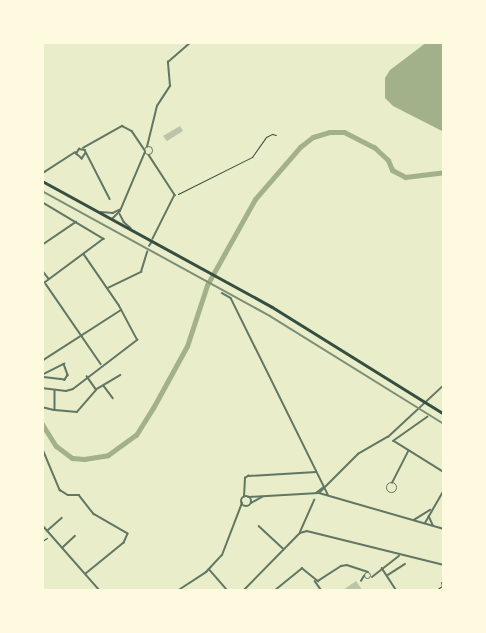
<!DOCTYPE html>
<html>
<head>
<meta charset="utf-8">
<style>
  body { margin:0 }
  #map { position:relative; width:486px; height:633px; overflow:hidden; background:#e9edc9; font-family:Cabin,sans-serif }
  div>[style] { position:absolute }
  .water>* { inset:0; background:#a3b18a }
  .river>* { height:5px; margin:-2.5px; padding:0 2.5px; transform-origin:2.5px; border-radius:2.5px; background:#a3b18a }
  .building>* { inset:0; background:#bcc5a7 }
  .path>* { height:1px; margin:-0.5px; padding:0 0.5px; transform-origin:0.5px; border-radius:0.5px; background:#344e41 }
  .minor>* { height:1.5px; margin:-0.75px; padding:0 0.75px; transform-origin:0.75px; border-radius:0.75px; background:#617663 }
  .minor>.ring { margin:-0.75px; padding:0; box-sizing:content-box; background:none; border:1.5px solid #617663; border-radius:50% }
  .tertiary>* { height:2px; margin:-1px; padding:0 1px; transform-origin:1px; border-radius:1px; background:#617663 }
  .tertiary>.ring { margin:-1px; padding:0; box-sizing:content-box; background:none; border:2px solid #617663; border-radius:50% }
  .primary>* { height:3px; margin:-1.5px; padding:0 1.5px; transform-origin:1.5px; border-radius:1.5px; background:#344e41 }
  .rail>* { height:1.5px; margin:-0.75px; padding:0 0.75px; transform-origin:0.75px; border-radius:0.75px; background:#7c8e77 }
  span { translate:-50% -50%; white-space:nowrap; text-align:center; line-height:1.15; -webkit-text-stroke:5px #fefae0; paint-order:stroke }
  .frame { position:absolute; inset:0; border:44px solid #fefae0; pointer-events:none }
</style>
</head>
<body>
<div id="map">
  <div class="water">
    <div style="clip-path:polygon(427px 42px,444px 42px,444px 132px,393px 106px,385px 98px,385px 78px,390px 70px)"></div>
  </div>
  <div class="river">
    <div style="left:42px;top:424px;width:26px;rotate:58deg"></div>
    <div style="left:56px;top:446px;width:20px;rotate:37deg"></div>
    <div style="left:72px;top:458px;width:12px;rotate:5deg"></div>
    <div style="left:84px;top:459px;width:24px;rotate:-9deg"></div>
    <div style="left:108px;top:455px;width:34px;rotate:-36deg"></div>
    <div style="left:136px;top:435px;width:32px;rotate:-58deg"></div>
    <div style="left:153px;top:408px;width:71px;rotate:-61.3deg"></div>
    <div style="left:187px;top:346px;width:64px;rotate:-71.8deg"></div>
    <div style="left:207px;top:285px;width:98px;rotate:-60.8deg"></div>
    <div style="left:255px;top:199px;width:69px;rotate:-49.1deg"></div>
    <div style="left:300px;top:147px;width:16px;rotate:-38deg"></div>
    <div style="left:313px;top:137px;width:17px;rotate:-17deg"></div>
    <div style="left:329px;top:132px;width:15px"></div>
    <div style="left:344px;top:132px;width:34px;rotate:27deg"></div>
    <div style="left:374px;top:147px;width:19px;rotate:43deg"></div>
    <div style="left:388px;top:160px;width:11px;rotate:68deg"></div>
    <div style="left:392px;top:170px;width:15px;rotate:28deg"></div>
    <div style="left:405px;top:177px;width:39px;rotate:-7deg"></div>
  </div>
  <div class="building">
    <div style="clip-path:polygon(180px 126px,183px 131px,167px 141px,163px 136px)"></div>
    <div style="clip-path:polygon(356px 581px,363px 591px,341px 591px,346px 588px)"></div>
  </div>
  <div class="path">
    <div style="left:178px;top:194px;width:83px;rotate:-26.6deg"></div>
    <div style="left:252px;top:157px;width:24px;rotate:-55deg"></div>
    <div style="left:266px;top:137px;width:7px;rotate:-27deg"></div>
    <div style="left:272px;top:134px;width:4px;rotate:14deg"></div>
    <div style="left:42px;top:541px;width:6px;rotate:-31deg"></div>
    <div style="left:435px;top:591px;width:9px;rotate:-36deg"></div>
    <div style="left:442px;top:586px;width:4px;rotate:-104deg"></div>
  </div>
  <div class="minor">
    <div style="left:147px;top:147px;width:42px;rotate:-76.3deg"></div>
    <div style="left:157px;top:106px;width:24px;rotate:-57deg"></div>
    <div style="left:170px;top:86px;width:24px;rotate:-95deg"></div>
    <div style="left:168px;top:62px;width:30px;rotate:-41deg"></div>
    <div class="ring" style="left:145px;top:147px;width:6.5px;height:6.5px"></div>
    <div style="left:83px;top:148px;width:45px;rotate:-29.4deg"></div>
    <div style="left:122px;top:126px;width:11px;rotate:27deg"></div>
    <div style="left:132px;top:131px;width:23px;rotate:56deg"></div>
    <div style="left:86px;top:153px;width:7px;rotate:124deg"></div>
    <div style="left:82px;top:159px;width:8px;rotate:-140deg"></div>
    <div style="left:76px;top:154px;width:6px;rotate:-59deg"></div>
    <div style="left:79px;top:149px;width:6px;rotate:9deg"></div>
    <div style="left:85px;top:150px;width:55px;rotate:63deg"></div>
    <div style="left:149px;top:155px;width:48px;rotate:57deg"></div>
    <div style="left:175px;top:195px;width:49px;rotate:116.6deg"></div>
    <div style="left:43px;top:173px;width:38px;rotate:-33deg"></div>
    <div style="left:42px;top:202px;width:72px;rotate:30.8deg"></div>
    <div style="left:104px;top:239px;width:77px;rotate:143.4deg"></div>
    <div style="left:101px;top:212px;width:12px;rotate:5deg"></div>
    <div style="left:113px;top:213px;width:7px;rotate:-27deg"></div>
    <div style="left:120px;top:214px;width:9px;rotate:63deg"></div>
    <div style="left:124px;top:222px;width:9px;rotate:41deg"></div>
    <div style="left:112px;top:219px;width:11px;rotate:-45deg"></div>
    <div style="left:120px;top:211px;width:64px;rotate:-67deg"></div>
    <div style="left:42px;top:245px;width:41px;rotate:-34.1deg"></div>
    <div style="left:149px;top:246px;width:4px;rotate:-56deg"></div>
    <div style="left:42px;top:270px;width:11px;rotate:52deg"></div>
    <div style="left:46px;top:284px;width:97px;rotate:55.5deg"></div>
    <div style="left:108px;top:288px;width:37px;rotate:-26deg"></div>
    <div style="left:141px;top:272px;width:21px;rotate:-73deg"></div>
    <div style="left:222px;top:293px;width:10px;rotate:29deg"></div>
    <div style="left:231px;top:298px;width:219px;rotate:63.7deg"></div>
    <div style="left:42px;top:361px;width:94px;rotate:-32.8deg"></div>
    <div style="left:42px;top:375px;width:25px;rotate:-27deg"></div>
    <div style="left:64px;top:364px;width:12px;rotate:70deg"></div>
    <div style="left:68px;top:375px;width:6px;rotate:121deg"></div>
    <div style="left:65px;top:380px;width:23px;rotate:-173deg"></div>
    <div style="left:104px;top:386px;width:15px;rotate:53deg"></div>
    <div style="left:42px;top:388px;width:24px;rotate:7deg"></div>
    <div style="left:66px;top:391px;width:7px;rotate:-16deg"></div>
    <div style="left:73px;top:389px;width:81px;rotate:-37.4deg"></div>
    <div style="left:137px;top:340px;width:38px;rotate:-118deg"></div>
    <div style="left:119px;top:306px;width:62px;rotate:-124.5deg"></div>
    <div style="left:97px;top:389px;width:27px;rotate:-31deg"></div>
    <div style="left:55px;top:390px;width:20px;rotate:90deg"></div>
    <div style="left:55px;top:410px;width:22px;rotate:5deg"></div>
    <div style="left:77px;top:412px;width:29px;rotate:-49deg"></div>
    <div style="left:96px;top:390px;width:16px;rotate:-125deg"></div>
    <div style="left:42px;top:407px;width:12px;rotate:14deg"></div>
    <div style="left:428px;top:417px;width:42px;rotate:144.8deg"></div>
    <div style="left:394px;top:441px;width:59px;rotate:31.8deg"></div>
    <div style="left:42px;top:447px;width:47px;rotate:67.3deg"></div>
    <div style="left:60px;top:490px;width:9px;rotate:32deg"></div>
    <div style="left:68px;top:495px;width:11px"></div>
    <div style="left:79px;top:495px;width:24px;rotate:52deg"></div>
    <div style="left:94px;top:514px;width:39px;rotate:30deg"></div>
    <div style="left:128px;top:534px;width:10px;rotate:114deg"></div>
    <div style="left:124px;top:543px;width:49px;rotate:140.8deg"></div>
    <div class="ring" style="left:387px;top:483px;width:8.5px;height:8.5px"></div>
    <div style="left:392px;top:483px;width:36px;rotate:-63deg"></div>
    <div style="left:316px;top:493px;width:10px;rotate:-37deg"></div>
    <div style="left:319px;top:493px;width:55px;rotate:-45deg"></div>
    <div style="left:358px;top:454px;width:34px;rotate:-30deg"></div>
    <div style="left:388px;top:437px;width:76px;rotate:-42.9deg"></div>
    <div style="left:244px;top:497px;width:19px;rotate:-87deg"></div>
    <div style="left:245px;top:478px;width:4px;rotate:-34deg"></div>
    <div style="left:248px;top:476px;width:68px;rotate:-3.4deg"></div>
    <div style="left:429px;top:516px;width:10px;rotate:66deg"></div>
    <div style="left:414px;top:520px;width:19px;rotate:-32deg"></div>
    <div style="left:425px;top:523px;width:38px;rotate:-60deg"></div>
    <div style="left:259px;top:526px;width:33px;rotate:43deg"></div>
    <div style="left:48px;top:530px;width:18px;rotate:-41deg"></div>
    <div style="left:300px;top:532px;width:35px;rotate:-66deg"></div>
    <div style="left:63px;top:547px;width:16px;rotate:-43deg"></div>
    <div style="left:382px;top:568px;width:27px;rotate:57deg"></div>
    <div style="left:209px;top:569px;width:29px;rotate:49deg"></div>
    <div class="ring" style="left:364.5px;top:572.5px;width:5.5px;height:5.5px"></div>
    <div style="left:388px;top:575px;width:20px;rotate:-33deg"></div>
    <div style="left:372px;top:577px;width:34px;rotate:-38deg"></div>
    <div style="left:443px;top:578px;width:1px;rotate:-45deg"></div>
    <div style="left:315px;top:581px;width:12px;rotate:55deg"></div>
    <div style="left:361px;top:581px;width:6px;rotate:-59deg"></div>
    <div style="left:243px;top:591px;width:81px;rotate:-45.5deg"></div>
    <div style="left:300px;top:533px;width:7px;rotate:-16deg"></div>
    <div style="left:307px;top:531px;width:141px;rotate:13.9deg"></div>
    <div style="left:274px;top:591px;width:36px;rotate:-39deg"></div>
    <div style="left:302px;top:568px;width:21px;rotate:39deg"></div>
    <div style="left:318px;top:581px;width:27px;rotate:-33deg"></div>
    <div style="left:341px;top:566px;width:6px;rotate:-9deg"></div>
    <div style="left:347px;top:565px;width:22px;rotate:18deg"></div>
  </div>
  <div class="tertiary">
    <div class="ring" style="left:241px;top:496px;width:8px;height:8px"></div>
    <div style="left:248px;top:497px;width:71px;rotate:-3.2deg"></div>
    <div style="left:319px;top:493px;width:130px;rotate:16.1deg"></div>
    <div style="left:251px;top:503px;width:13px;rotate:-29deg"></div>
    <div style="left:42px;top:525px;width:88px;rotate:48.7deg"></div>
    <div style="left:177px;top:591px;width:35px;rotate:-33deg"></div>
    <div style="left:206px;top:572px;width:23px;rotate:-47deg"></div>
    <div style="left:222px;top:555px;width:56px;rotate:-69deg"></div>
  </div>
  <div class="primary">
    <div style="left:42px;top:181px;width:262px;rotate:28.7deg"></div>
    <div style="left:272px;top:307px;width:203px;rotate:31.9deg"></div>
  </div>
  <div class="rail">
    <div style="left:42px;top:191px;width:260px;rotate:28.7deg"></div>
    <div style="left:270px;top:316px;width:205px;rotate:31.8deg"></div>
  </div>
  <div class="frame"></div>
</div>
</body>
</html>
